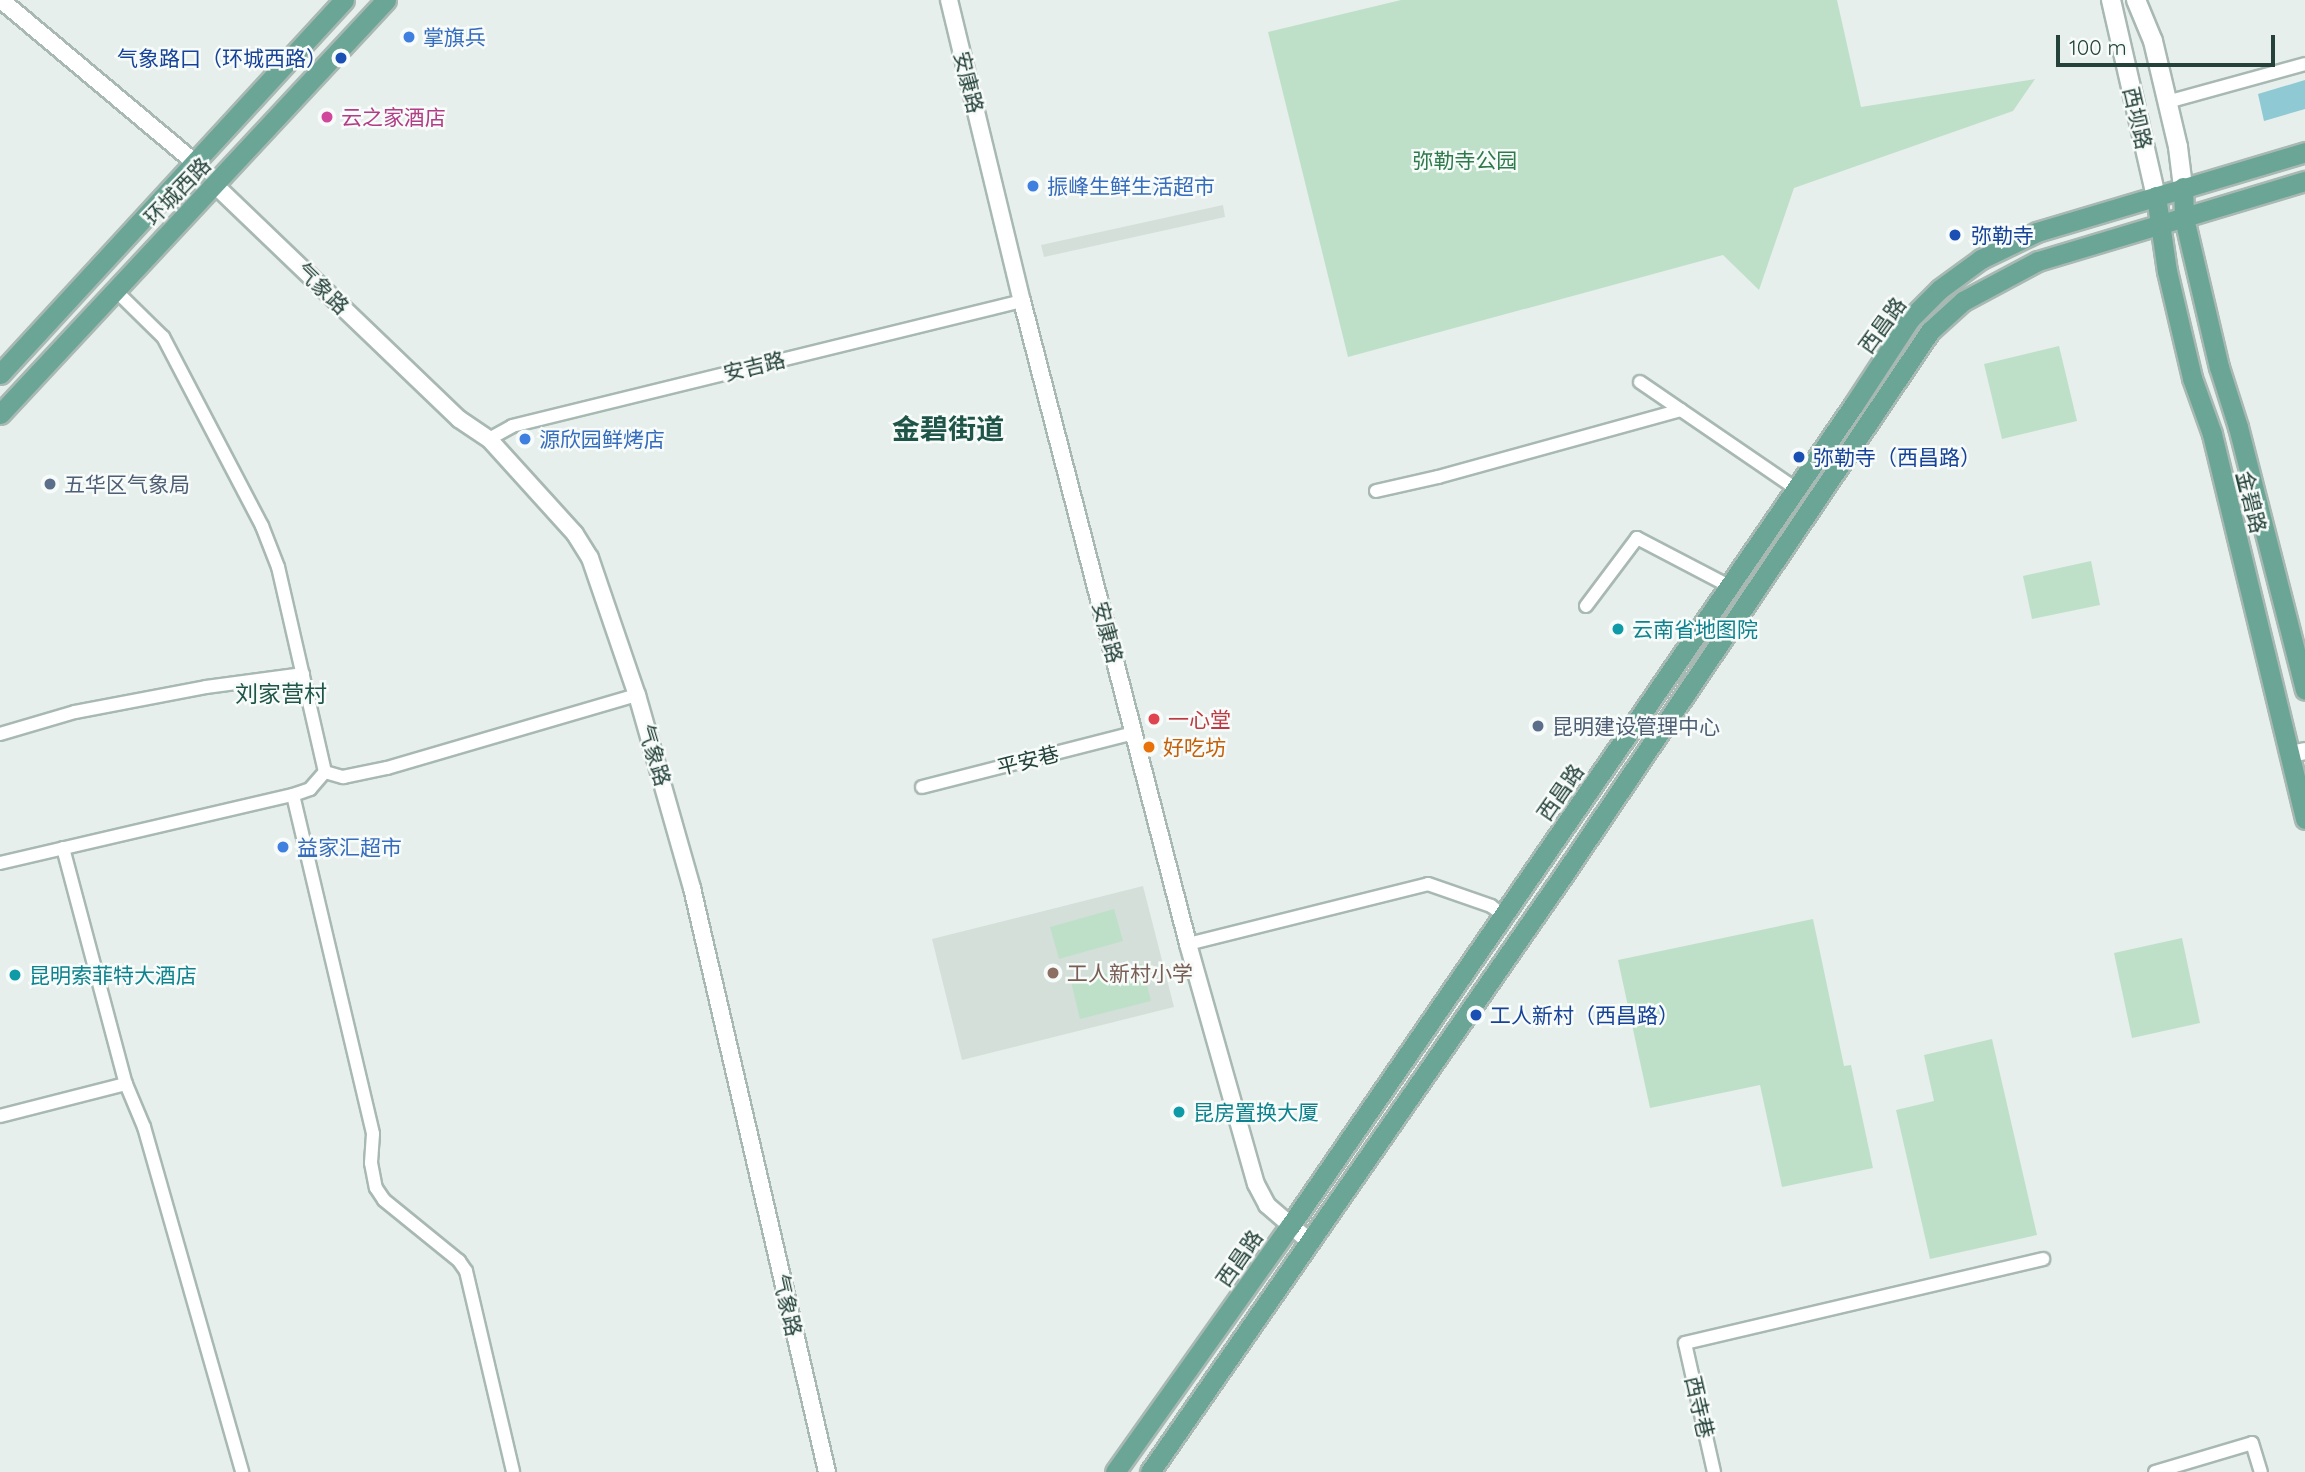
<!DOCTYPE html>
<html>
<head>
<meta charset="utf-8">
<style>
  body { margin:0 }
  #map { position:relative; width:2305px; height:1472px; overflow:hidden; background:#e6efeb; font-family:Quicksand,"Noto Sans SC",sans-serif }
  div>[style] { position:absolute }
  .built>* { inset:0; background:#d4dfda }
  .green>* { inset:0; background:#bfe0c8 }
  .water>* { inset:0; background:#8ec9d4 }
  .roads { filter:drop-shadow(2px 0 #a8b8b2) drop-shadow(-2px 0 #a8b8b2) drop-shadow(0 2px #a8b8b2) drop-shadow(0 -2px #a8b8b2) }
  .minor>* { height:12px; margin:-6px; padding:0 6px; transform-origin:6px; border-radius:6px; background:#fff }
  .tertiary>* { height:16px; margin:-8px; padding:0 8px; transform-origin:8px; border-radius:8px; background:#fff }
  .secondary>* { height:18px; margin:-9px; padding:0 9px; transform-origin:9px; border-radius:9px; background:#fff }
  .primary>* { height:19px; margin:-9.5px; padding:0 9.5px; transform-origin:9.5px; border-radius:9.5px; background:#6aa596 }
  .dots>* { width:19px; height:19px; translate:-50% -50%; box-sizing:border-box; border:4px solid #f7fbf9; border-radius:50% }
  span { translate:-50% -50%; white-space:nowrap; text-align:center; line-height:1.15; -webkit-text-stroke:5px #f7fbf9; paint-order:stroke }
  .shop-label { font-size:21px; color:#366cbe }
  .left { translate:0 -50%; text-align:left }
  .transit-label { font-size:21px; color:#164399 }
  .right { translate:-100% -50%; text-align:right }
  .street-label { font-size:21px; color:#24423a }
  .hotel-label { font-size:21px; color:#b23c85 }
  .park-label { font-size:21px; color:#2d7a4b }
  .service-label { font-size:21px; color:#4e5e75 }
  .culture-label { font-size:21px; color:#0d838f }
  .health-label { font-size:21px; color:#be3a42 }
  .food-label { font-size:21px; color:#c56008 }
  .education-label { font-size:21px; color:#785e54 }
  .neighbourhood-label { font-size:23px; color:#1f5548 }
  .district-label { font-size:28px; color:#1f5548; font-weight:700 }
  .scale { position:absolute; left:2056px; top:35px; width:219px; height:32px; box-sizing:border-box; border:4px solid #24423a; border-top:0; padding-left:9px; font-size:21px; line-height:24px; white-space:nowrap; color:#24423a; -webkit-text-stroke:5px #f7fbf9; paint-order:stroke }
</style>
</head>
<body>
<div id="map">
  <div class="built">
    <div style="clip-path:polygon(1223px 205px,1225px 217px,1044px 257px,1041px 245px)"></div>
    <div style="clip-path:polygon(1143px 886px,1174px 1007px,962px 1060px,932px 939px)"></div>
  </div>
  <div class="green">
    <div style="clip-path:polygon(1401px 0,1837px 0,1861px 107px,2035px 79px,2013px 111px,1794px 188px,1759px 290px,1723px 255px,1348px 357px,1268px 32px)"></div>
    <div style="clip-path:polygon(2059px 346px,2077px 421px,2002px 439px,1984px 364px)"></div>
    <div style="clip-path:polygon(2091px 561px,2100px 605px,2032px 619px,2023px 576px)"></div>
    <div style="clip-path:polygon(1114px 909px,1123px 941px,1059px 959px,1050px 927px)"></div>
    <div style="clip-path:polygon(1813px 919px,1844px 1066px,1851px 1065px,1873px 1168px,1782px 1187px,1760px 1085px,1650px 1108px,1618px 960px)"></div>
    <div style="clip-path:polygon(2182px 938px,2200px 1023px,2132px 1038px,2114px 953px)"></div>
    <div style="clip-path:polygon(1142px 964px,1151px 1001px,1080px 1019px,1071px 982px)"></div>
    <div style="clip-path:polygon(1992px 1039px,2037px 1235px,1930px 1259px,1896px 1110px,1934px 1101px,1924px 1055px)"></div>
  </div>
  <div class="water">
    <div style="clip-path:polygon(2305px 80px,2305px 109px,2264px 121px,2258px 94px)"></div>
  </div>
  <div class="roads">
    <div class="minor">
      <div style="left:2167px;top:102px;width:143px;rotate:-15.4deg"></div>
      <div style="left:1640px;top:382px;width:189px;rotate:34.4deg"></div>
      <div style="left:489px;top:439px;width:26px;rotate:-29deg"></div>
      <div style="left:512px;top:426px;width:525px;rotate:-13.77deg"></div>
      <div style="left:1376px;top:491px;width:64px;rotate:-12.7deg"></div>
      <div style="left:1438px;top:477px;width:252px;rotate:-15.4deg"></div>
      <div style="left:1586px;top:606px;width:85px;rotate:-53.1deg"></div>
      <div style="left:1637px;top:538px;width:104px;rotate:27.6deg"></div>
      <div style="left:0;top:734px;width:78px;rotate:-16.3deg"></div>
      <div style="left:75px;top:712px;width:133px;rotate:-10.8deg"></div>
      <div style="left:206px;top:687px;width:98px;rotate:-7.6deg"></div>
      <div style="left:325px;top:772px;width:19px;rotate:16deg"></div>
      <div style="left:343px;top:777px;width:45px;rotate:-11.6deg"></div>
      <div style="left:387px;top:768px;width:260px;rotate:-16.3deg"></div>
      <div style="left:922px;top:787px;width:219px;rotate:-14.3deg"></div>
      <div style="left:293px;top:795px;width:348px;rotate:76.7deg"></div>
      <div style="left:373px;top:1134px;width:29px;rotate:94deg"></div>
      <div style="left:371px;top:1163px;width:25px;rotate:79deg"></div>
      <div style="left:376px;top:1188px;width:14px;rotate:56deg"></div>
      <div style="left:384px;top:1200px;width:97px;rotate:39.1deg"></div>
      <div style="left:459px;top:1261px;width:12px;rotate:55deg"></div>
      <div style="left:466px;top:1271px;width:206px;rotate:76.8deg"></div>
      <div style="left:63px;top:848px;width:244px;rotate:75.1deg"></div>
      <div style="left:126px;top:1084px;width:47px;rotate:67.3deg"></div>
      <div style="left:144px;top:1127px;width:359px;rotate:74.1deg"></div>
      <div style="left:0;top:863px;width:301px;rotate:-13.1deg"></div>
      <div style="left:293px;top:795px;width:18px;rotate:-19deg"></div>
      <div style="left:310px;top:789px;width:23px;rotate:-49deg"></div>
      <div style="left:325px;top:772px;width:210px;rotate:-102.9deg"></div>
      <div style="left:278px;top:567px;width:44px;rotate:-111.3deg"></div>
      <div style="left:262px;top:526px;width:213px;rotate:-117.6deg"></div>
      <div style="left:163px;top:337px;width:69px;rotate:-135.6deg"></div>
      <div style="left:1188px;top:944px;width:247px;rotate:-14deg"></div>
      <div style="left:1428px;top:884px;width:67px;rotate:19.2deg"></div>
      <div style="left:1491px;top:906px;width:15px;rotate:37deg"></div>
      <div style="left:0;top:1116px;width:130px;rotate:-14.3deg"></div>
      <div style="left:1714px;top:1472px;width:132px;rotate:-102.7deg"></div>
      <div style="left:1685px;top:1343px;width:368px;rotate:-13.2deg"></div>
      <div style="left:2155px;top:1472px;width:101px;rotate:-16.6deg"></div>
      <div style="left:2252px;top:1443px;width:30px;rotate:73deg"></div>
    </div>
    <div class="tertiary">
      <div style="left:1px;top:0;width:252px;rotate:40deg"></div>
      <div style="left:949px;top:0;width:310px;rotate:76.4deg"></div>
      <div style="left:1022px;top:301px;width:664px;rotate:75.52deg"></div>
      <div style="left:1188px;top:944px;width:249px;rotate:74.2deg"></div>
      <div style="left:1256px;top:1184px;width:24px;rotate:62deg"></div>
      <div style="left:1267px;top:1205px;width:57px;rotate:40.7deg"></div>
      <div style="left:215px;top:185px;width:338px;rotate:43.8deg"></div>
      <div style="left:459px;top:419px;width:36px;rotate:34deg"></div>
      <div style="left:489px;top:439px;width:128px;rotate:47.8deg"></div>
      <div style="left:575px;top:534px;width:28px;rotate:58deg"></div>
      <div style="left:590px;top:558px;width:145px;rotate:71.1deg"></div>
      <div style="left:637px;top:695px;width:201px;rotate:74.1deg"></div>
      <div style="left:692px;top:888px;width:599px;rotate:76.98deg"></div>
      <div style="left:2290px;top:754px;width:15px;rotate:-11deg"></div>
    </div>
    <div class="secondary">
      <div style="left:2111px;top:0;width:201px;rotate:77.1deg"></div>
      <div style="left:2136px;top:0;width:44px;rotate:67.5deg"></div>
      <div style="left:2153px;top:41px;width:109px;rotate:76.7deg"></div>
      <div style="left:2178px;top:147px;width:40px;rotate:82.9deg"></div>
    </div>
    <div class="primary">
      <div style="left:2183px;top:187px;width:31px;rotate:88deg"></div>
      <div style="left:2184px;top:218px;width:153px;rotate:76.8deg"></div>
      <div style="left:2219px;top:367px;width:63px;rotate:72.4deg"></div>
      <div style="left:2238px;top:427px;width:271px;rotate:75.7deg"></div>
      <div style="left:2156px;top:196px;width:76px;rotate:81.7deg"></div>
      <div style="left:2167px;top:271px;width:110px;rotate:76.8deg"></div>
      <div style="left:2192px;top:378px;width:59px;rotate:70.3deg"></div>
      <div style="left:2212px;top:434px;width:396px;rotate:76.4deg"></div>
      <div style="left:0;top:374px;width:508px;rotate:-47.39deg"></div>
      <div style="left:0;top:414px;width:566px;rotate:-47deg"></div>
      <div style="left:1115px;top:1472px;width:302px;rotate:-54.6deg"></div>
      <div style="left:1290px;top:1226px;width:995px;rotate:-55.53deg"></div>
      <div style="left:1853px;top:406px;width:104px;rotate:-56.8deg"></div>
      <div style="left:1910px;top:319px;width:42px;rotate:-45deg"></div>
      <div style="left:1940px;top:289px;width:51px;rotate:-36.2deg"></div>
      <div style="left:1981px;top:259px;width:62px;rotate:-25.7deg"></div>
      <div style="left:2037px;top:232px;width:280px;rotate:-16.6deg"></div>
      <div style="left:1150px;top:1472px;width:727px;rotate:-55.3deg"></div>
      <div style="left:1564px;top:874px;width:655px;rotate:-56.02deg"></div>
      <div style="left:1930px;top:331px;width:45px;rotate:-42.3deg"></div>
      <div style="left:1963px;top:301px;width:85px;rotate:-28.1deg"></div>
      <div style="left:2038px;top:261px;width:279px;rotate:-16.7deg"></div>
    </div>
  </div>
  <div class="dots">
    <div style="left:409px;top:37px;background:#3f7fe0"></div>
    <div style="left:341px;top:58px;background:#1a4fb4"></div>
    <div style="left:327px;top:117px;background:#d1479c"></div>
    <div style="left:1033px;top:186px;background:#3f7fe0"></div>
    <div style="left:1955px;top:235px;background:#1a4fb4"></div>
    <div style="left:525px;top:439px;background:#3f7fe0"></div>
    <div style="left:1799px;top:457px;background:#1a4fb4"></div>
    <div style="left:50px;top:484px;background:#5c6f8a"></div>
    <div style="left:1618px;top:629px;background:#0f9aa8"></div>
    <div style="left:1154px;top:719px;background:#e0444e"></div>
    <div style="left:1538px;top:726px;background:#5c6f8a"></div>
    <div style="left:1149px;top:747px;background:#e8710a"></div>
    <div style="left:283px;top:847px;background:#3f7fe0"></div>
    <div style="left:1053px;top:973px;background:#8d6e63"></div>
    <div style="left:15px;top:975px;background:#0f9aa8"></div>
    <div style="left:1476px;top:1015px;background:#1a4fb4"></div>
    <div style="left:1179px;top:1112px;background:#0f9aa8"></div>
  </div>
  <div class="shop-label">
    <span class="left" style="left:423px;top:37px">掌旗兵</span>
    <span class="left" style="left:1047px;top:186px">振峰生鲜生活超市</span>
    <span class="left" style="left:539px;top:439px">源欣园鲜烤店</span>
    <span class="left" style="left:297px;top:847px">益家汇超市</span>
  </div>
  <div class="transit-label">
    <span class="right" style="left:327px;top:58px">气象路口（环城西路）</span>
    <span class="left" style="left:1971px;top:235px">弥勒寺</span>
    <span class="left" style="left:1813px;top:457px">弥勒寺（西昌路）</span>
    <span class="left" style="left:1490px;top:1015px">工人新村（西昌路）</span>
  </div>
  <div class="street-label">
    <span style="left:969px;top:82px;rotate:76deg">安康路</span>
    <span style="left:2138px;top:118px;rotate:77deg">西坝路</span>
    <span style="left:177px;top:191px;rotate:-46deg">环城西路</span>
    <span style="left:323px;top:288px;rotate:44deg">气象路</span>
    <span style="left:1882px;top:325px;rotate:-54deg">西昌路</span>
    <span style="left:754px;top:366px;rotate:-14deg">安吉路</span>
    <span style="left:2252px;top:502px;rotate:76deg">金碧路</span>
    <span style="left:1108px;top:632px;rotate:75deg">安康路</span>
    <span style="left:655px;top:755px;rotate:73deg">气象路</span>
    <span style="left:1028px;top:760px;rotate:-14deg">平安巷</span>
    <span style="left:1560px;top:792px;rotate:-55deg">西昌路</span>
    <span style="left:1239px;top:1258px;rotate:-55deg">西昌路</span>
    <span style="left:788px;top:1305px;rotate:77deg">气象路</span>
    <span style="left:1700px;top:1407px;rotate:77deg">西寺巷</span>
  </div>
  <div class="hotel-label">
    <span class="left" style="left:341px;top:117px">云之家酒店</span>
  </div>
  <div class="park-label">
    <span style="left:1465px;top:160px">弥勒寺公园</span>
  </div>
  <div class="service-label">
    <span class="left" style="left:64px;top:484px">五华区气象局</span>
    <span class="left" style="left:1552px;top:726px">昆明建设管理中心</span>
  </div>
  <div class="culture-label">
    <span class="left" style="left:1632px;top:629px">云南省地图院</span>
    <span class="left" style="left:29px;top:975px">昆明索菲特大酒店</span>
    <span class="left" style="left:1193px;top:1112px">昆房置换大厦</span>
  </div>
  <div class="health-label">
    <span class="left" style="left:1168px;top:719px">一心堂</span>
  </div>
  <div class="food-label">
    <span class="left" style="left:1163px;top:747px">好吃坊</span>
  </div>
  <div class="education-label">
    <span class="left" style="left:1067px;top:973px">工人新村小学</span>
  </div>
  <div class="neighbourhood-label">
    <span style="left:281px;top:694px">刘家营村</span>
  </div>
  <div class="district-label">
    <span style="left:948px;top:429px">金碧街道</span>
  </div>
  <div class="scale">100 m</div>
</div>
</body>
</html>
